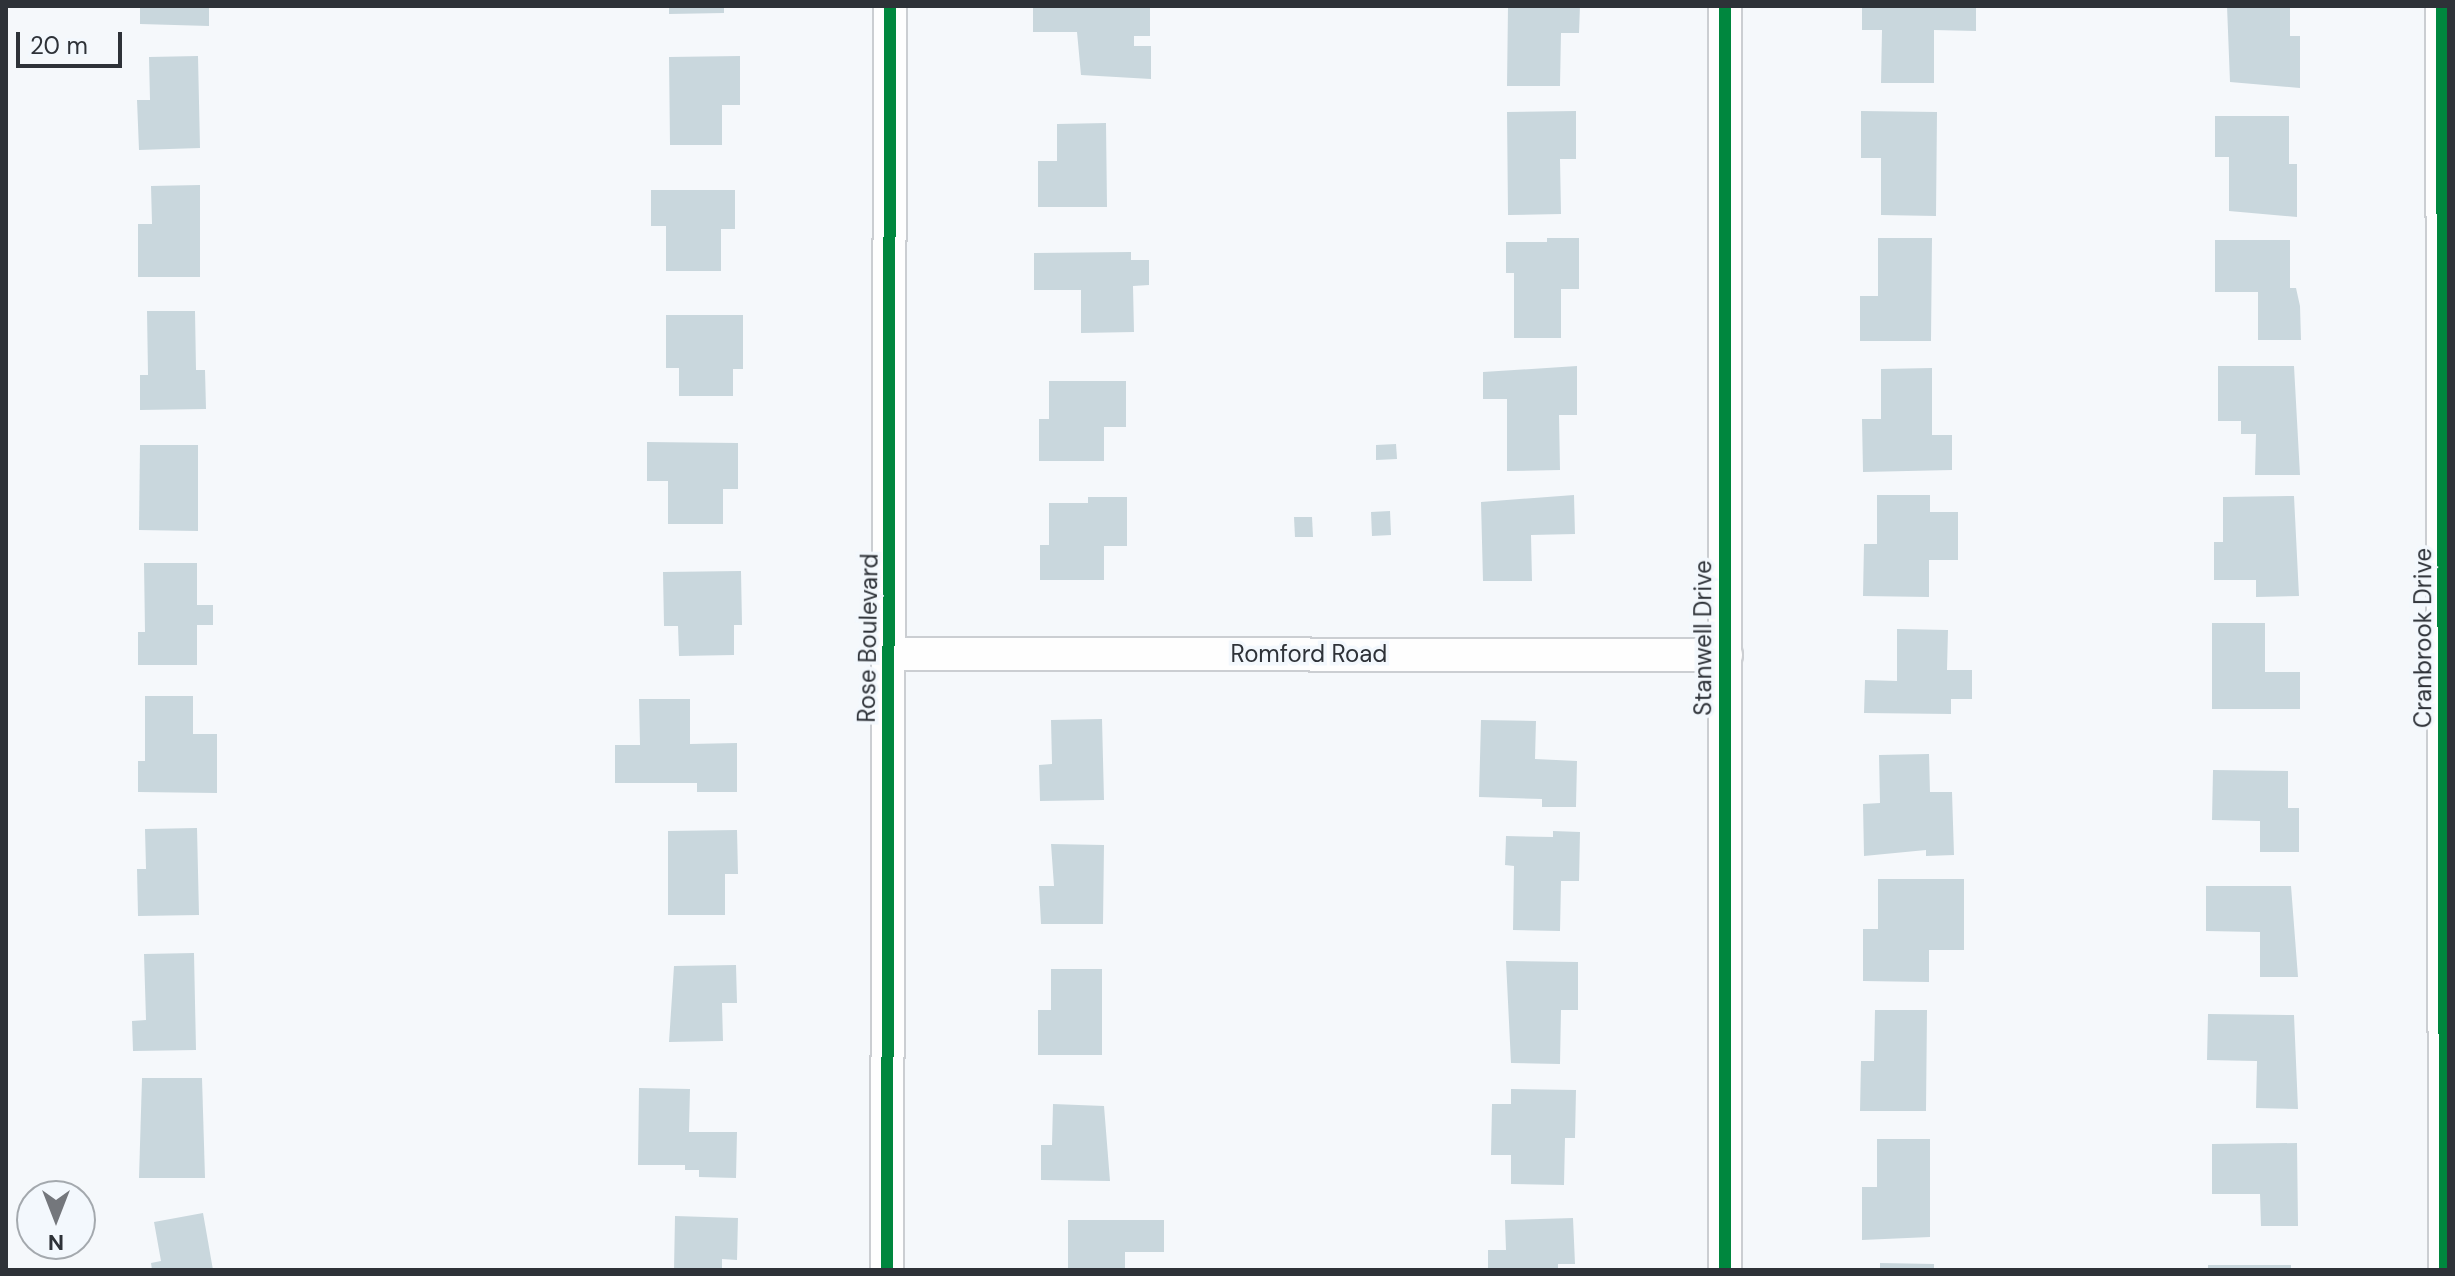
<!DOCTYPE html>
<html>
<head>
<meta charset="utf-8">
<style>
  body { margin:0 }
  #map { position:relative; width:2455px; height:1276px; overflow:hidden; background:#f5f8fb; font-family:"DM Sans",sans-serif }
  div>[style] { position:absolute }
  .building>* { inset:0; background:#c9d7dd }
  .roads { filter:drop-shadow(2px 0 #cbced2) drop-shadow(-2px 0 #cbced2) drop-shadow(0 2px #cbced2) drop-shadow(0 -2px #cbced2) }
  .minor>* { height:32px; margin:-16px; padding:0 16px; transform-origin:16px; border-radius:16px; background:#fefefe }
  .cycleway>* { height:12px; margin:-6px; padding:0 6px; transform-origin:6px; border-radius:6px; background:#00873e }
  span { translate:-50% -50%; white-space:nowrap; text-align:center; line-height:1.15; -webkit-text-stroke:7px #f3f8fd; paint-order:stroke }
  .street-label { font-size:24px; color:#2e3238 }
  .frame { position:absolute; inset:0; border:8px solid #2e3238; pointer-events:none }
  .north { position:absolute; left:16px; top:1180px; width:80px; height:80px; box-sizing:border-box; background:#f3f8fd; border:2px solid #a4a9ae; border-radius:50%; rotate:180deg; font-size:22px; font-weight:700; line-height:32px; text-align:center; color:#2e3238 }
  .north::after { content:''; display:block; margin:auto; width:28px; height:36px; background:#74777c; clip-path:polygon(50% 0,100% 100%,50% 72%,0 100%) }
  .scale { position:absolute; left:16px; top:32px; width:106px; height:36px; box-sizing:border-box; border:4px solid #2e3238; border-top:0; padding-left:10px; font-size:24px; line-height:28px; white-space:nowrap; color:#2e3238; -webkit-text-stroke:6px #f3f8fd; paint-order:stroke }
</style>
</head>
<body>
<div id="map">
  <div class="building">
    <div style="clip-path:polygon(140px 6px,209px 6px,209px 26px,140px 24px)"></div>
    <div style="clip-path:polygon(669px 6px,724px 6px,724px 13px,669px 14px)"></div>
    <div style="clip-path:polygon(1033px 6px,1150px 6px,1150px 36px,1134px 36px,1134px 46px,1151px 46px,1151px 79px,1081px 75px,1077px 32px,1033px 32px)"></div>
    <div style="clip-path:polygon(1508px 6px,1580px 6px,1579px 33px,1561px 33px,1560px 86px,1507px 86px)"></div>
    <div style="clip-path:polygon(1862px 6px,1976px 6px,1976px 31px,1934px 30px,1934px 83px,1881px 83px,1882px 30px,1862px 30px)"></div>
    <div style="clip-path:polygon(2227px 6px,2290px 6px,2290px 36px,2300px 36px,2300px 88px,2230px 82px)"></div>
    <div style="clip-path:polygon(198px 56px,200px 148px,139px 150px,137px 100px,150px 100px,149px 57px)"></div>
    <div style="clip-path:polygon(740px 56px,740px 105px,722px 105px,722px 145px,670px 145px,669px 57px)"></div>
    <div style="clip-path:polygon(1576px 111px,1576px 159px,1560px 159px,1561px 214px,1508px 215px,1507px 112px)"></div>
    <div style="clip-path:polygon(1861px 111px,1937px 112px,1936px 216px,1881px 215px,1881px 158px,1861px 158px)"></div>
    <div style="clip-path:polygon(2215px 116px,2289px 116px,2289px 164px,2297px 164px,2297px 217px,2229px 211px,2229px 157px,2215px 157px)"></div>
    <div style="clip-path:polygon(1106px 123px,1107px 207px,1038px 207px,1038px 161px,1057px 161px,1057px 124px)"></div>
    <div style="clip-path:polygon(200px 185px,200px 277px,138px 277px,138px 224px,152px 224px,151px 186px)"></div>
    <div style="clip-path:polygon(651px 190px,735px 190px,735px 229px,721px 229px,721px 271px,666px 271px,666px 226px,651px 226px)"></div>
    <div style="clip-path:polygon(1547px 238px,1579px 238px,1579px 289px,1561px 289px,1561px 338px,1514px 338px,1514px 273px,1506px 273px,1506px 242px,1547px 242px)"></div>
    <div style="clip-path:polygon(1878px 238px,1932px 238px,1931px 341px,1860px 341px,1860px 296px,1878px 296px)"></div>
    <div style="clip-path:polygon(2215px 240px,2290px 240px,2290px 288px,2296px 288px,2300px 306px,2301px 340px,2258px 340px,2258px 292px,2215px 292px)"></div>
    <div style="clip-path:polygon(1131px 252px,1131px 260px,1149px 260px,1149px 285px,1133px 286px,1134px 332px,1081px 333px,1081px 290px,1034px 290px,1034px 253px)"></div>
    <div style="clip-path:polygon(147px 311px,195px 311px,196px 370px,205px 370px,206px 409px,140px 410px,140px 375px,148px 375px)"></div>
    <div style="clip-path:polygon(666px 315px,743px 315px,743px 369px,733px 369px,733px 396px,679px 396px,679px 368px,666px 368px)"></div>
    <div style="clip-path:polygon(1577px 366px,1577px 415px,1559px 415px,1560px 470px,1507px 471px,1507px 399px,1483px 399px,1483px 372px)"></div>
    <div style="clip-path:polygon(2218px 366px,2294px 366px,2300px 475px,2255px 475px,2256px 434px,2241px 434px,2241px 421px,2218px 421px)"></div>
    <div style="clip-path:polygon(1932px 368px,1932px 435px,1952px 435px,1952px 470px,1863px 472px,1862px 419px,1881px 419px,1881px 369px)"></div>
    <div style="clip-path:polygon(1049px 381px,1126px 381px,1126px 427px,1104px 427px,1104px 461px,1039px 461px,1039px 419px,1049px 419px)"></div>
    <div style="clip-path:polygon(647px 442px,738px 443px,738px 489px,723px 489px,723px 524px,668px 524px,668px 481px,647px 481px)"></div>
    <div style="clip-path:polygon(1396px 444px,1397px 459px,1376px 460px,1376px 445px)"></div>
    <div style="clip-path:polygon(140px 445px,198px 445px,198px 531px,139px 530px)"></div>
    <div style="clip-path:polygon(1574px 495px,1575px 534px,1531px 535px,1532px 581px,1483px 581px,1481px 502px)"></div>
    <div style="clip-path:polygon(1877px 495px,1930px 495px,1930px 512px,1958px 512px,1958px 560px,1929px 560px,1929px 597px,1863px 596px,1864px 544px,1877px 544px)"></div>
    <div style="clip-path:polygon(2294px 496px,2299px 596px,2256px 597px,2256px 580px,2214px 580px,2214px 542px,2223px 542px,2223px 497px)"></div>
    <div style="clip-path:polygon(1088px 497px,1127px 497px,1127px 546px,1104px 546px,1104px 580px,1040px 580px,1040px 545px,1049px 545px,1049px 503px,1088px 503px)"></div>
    <div style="clip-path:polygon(1390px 511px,1391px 535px,1372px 536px,1371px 512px)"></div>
    <div style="clip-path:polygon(1294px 517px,1312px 517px,1313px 537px,1295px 537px)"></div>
    <div style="clip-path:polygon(144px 563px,197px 563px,197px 605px,213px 605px,213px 625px,197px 625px,197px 665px,138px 665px,138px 632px,145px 632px)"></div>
    <div style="clip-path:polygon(741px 571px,742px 625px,734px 625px,734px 655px,679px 656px,678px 626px,664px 626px,663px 572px)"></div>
    <div style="clip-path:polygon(2212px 623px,2265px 623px,2265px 672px,2300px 672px,2300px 709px,2212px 709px)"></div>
    <div style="clip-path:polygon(1897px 629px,1948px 630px,1947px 670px,1972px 670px,1972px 699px,1951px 699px,1951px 714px,1864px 713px,1865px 680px,1897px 681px)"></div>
    <div style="clip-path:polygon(145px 696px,193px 696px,193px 734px,217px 734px,217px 793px,138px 792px,138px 761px,145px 761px)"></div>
    <div style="clip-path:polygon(639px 699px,690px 699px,690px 744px,737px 743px,737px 792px,697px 792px,697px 783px,615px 783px,615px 745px,640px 745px)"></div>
    <div style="clip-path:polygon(1102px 719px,1104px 800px,1040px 801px,1039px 765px,1052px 764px,1051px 720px)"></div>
    <div style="clip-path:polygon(1481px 720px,1536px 721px,1535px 759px,1577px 761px,1576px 807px,1542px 807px,1542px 799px,1479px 797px)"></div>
    <div style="clip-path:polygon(1929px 754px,1930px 792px,1952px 792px,1954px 855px,1926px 856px,1926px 850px,1864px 856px,1863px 804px,1880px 803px,1879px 755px)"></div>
    <div style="clip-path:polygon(2213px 770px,2288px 771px,2288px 808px,2299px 808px,2299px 852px,2260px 852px,2260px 821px,2212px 820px)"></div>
    <div style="clip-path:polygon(197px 828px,199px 915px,138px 916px,137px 869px,146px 869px,145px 829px)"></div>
    <div style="clip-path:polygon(737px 830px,738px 874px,725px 874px,725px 915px,668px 915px,668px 831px)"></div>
    <div style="clip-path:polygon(1553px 831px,1580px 832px,1579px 881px,1561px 881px,1560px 931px,1513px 930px,1514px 866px,1505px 865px,1506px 836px,1553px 837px)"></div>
    <div style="clip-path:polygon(1051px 844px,1104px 845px,1103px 924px,1041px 924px,1039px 886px,1054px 886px)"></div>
    <div style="clip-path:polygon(1878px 879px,1964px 879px,1964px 950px,1929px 950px,1929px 982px,1863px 981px,1863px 929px,1878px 929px)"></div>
    <div style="clip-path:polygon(2206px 886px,2291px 886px,2298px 977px,2260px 977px,2260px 932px,2206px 931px)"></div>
    <div style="clip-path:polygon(194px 953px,196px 1050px,133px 1051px,132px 1021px,146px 1020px,144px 954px)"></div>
    <div style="clip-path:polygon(1506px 961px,1578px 962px,1578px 1010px,1561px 1010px,1560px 1064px,1511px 1063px)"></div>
    <div style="clip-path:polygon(736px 965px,737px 1003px,722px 1003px,723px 1041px,669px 1042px,674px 966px)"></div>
    <div style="clip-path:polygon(1051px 969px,1102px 969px,1102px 1055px,1038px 1055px,1038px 1010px,1051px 1010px)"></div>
    <div style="clip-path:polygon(1875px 1010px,1927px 1010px,1926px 1111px,1860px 1111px,1861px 1061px,1874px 1061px)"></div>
    <div style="clip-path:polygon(2208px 1014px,2294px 1015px,2298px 1109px,2256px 1108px,2257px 1061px,2207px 1060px)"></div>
    <div style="clip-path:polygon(142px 1078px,202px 1078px,205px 1178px,139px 1178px)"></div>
    <div style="clip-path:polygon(639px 1088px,690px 1089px,689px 1132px,737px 1132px,736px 1178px,699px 1177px,699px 1170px,685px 1170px,685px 1165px,638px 1165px)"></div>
    <div style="clip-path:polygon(1511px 1089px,1576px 1090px,1575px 1138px,1565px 1138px,1564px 1185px,1511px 1184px,1511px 1155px,1491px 1155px,1492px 1104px,1511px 1104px)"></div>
    <div style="clip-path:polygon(1053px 1104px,1104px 1106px,1110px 1181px,1041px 1180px,1041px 1145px,1052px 1145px)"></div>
    <div style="clip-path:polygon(1877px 1139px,1930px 1139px,1930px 1237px,1862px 1240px,1862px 1187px,1877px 1187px)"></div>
    <div style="clip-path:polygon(2297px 1143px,2298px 1226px,2261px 1226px,2260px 1194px,2212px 1194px,2212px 1144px)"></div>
    <div style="clip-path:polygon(203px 1213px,213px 1270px,152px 1270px,151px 1263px,161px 1261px,154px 1222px)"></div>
    <div style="clip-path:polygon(675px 1216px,738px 1218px,737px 1260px,722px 1259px,722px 1270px,674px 1270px)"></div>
    <div style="clip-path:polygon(1573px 1218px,1575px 1264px,1558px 1264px,1558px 1270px,1488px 1270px,1488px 1250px,1506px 1250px,1505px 1220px)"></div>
    <div style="clip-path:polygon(1068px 1220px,1164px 1220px,1164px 1252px,1125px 1252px,1125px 1270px,1068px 1270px)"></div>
    <div style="clip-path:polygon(1880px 1263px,1934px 1264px,1934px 1270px,1880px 1270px)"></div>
    <div style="clip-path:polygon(2208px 1265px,2291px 1265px,2291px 1270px,2208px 1270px)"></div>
  </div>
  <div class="roads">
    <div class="minor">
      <div style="left:1725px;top:6px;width:1264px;rotate:90deg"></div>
      <div style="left:2442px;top:6px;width:1264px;rotate:89.86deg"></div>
      <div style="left:892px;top:654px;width:834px;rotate:0.07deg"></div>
      <div style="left:887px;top:1270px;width:1264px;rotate:-89.86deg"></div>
    </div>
  </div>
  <div class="cycleway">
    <div style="left:1725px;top:6px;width:1264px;rotate:90deg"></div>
    <div style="left:2442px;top:6px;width:1264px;rotate:89.86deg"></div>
    <div style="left:887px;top:1270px;width:1264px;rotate:-89.86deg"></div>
  </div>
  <div class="street-label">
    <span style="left:868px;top:638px;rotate:-89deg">Rose Boulevard</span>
    <span style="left:1703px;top:638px;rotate:-90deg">Stanwell Drive</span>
    <span style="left:2423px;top:638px;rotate:-90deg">Cranbrook Drive</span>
    <span style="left:1309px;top:654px">Romford Road</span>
  </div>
  <div class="frame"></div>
  <div class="north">N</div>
  <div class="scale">20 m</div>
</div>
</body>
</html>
